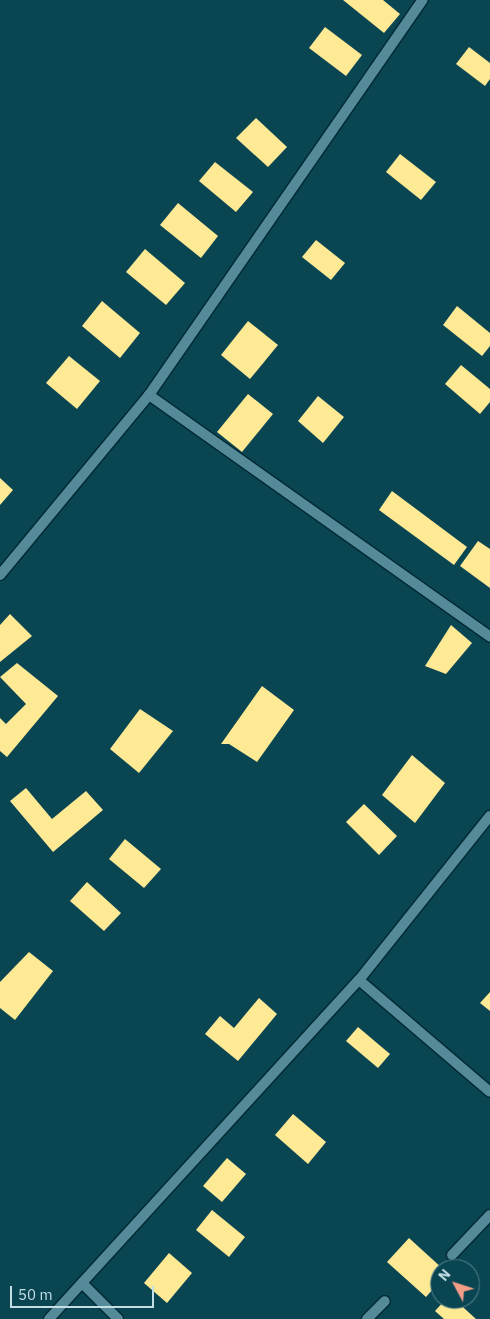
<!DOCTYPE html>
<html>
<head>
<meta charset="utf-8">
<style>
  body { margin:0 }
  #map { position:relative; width:490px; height:1319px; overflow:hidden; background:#0a4552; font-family:"IBM Plex Sans",sans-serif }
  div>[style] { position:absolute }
  .building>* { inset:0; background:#fee995 }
  .roads { filter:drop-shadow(1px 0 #002a33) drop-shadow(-1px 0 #002a33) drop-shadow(0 1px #002a33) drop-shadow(0 -1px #002a33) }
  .street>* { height:10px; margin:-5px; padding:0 5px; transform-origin:5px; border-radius:5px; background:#558a98 }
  span { translate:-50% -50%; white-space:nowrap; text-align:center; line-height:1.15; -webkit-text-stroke:5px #0a4552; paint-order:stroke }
  .north { position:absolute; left:430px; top:1259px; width:50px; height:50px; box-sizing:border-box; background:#0a4552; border:1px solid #54828d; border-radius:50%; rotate:310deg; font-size:14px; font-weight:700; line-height:20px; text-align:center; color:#c3dee5 }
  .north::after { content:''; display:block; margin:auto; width:18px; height:22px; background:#f49e87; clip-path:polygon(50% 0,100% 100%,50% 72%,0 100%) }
  .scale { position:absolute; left:10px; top:1286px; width:144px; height:22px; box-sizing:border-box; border:2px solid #c3dee5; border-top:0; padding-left:6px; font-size:15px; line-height:18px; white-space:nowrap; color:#c3dee5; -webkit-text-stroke:4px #0a4552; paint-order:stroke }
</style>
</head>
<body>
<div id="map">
  <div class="building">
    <div style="clip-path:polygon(343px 0,383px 0,400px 14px,384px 33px)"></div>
    <div style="clip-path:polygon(325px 27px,362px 55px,346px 76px,309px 48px)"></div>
    <div style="clip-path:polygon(469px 47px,490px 63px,490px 79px,485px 86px,456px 64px)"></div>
    <div style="clip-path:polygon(256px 118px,287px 147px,268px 167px,236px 138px)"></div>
    <div style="clip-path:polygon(400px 154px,436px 182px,421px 200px,386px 172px)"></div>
    <div style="clip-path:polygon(215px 162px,253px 192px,236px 212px,199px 181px)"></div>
    <div style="clip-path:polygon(178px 203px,218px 236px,201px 258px,160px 225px)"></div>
    <div style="clip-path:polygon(316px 240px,345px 263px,331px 280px,302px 257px)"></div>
    <div style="clip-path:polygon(145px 249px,185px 283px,166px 305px,126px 272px)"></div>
    <div style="clip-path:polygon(102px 301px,140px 333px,120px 358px,82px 326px)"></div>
    <div style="clip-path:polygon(457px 306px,490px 333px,490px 346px,482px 356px,443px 325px)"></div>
    <div style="clip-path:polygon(248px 321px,278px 345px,250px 379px,221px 355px)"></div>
    <div style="clip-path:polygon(69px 356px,100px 381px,77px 409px,46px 383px)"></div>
    <div style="clip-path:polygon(461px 365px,490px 389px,490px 402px,480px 414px,445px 384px)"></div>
    <div style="clip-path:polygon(248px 394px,273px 414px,242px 452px,217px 432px)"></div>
    <div style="clip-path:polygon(318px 396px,344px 417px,323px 443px,298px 421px)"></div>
    <div style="clip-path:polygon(0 478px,13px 490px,0 505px)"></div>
    <div style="clip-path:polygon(392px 491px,467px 547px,454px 565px,379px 510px)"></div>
    <div style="clip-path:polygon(478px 541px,490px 549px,490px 588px,460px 566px)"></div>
    <div style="clip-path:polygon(10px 614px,32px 636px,0 662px,0 625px)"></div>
    <div style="clip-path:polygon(451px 625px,472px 643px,446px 674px,425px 666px)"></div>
    <div style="clip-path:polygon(17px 663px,58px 696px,7px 757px,0 751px,0 718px,6px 724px,26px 704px,0 677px)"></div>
    <div style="clip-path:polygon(262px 686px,294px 710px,257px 762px,229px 744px,221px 744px)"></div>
    <div style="clip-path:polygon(140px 709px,173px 731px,139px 773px,110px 749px)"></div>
    <div style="clip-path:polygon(412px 755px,445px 783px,415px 823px,382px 795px)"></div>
    <div style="clip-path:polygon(26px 788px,52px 819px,86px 791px,103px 810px,53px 852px,10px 801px)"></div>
    <div style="clip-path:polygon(364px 804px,397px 836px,379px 855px,346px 822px)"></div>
    <div style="clip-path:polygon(125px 839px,161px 869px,144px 888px,109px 859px)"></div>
    <div style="clip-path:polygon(87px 882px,121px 913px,104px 931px,70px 901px)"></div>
    <div style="clip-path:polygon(29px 952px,53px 971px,15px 1020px,0 1008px,0 982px)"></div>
    <div style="clip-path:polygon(490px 992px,490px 1011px,480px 1003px)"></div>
    <div style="clip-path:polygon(259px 998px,277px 1014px,238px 1061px,205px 1034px,220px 1016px,234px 1028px)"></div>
    <div style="clip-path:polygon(358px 1027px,390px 1054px,378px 1068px,346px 1041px)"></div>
    <div style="clip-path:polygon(293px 1114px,326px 1142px,308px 1164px,275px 1135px)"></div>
    <div style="clip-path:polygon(227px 1158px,246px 1174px,222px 1202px,203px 1186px)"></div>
    <div style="clip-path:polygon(212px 1210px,245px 1237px,229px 1257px,196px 1230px)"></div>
    <div style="clip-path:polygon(409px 1238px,443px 1269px,440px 1269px,440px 1281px,426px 1297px,387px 1262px)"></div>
    <div style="clip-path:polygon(169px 1253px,192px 1273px,167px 1303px,144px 1283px)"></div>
    <div style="clip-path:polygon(446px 1299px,454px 1299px,476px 1319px,444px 1319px,435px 1311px)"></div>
  </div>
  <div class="roads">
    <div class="street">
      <div style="left:149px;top:395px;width:418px;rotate:35.3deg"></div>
      <div style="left:0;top:575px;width:234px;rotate:-50.4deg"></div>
      <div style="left:149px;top:395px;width:481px;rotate:-55.3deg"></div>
      <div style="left:359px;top:980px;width:172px;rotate:40.5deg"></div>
      <div style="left:452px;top:1255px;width:55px;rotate:-46.5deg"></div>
      <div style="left:82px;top:1283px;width:51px;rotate:45deg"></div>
      <div style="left:49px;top:1319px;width:459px;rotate:-47.6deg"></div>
      <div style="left:359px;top:980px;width:210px;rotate:-51.4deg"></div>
      <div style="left:367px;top:1319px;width:25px;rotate:-45deg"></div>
    </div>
  </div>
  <div class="north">N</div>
  <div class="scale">50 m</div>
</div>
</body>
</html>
